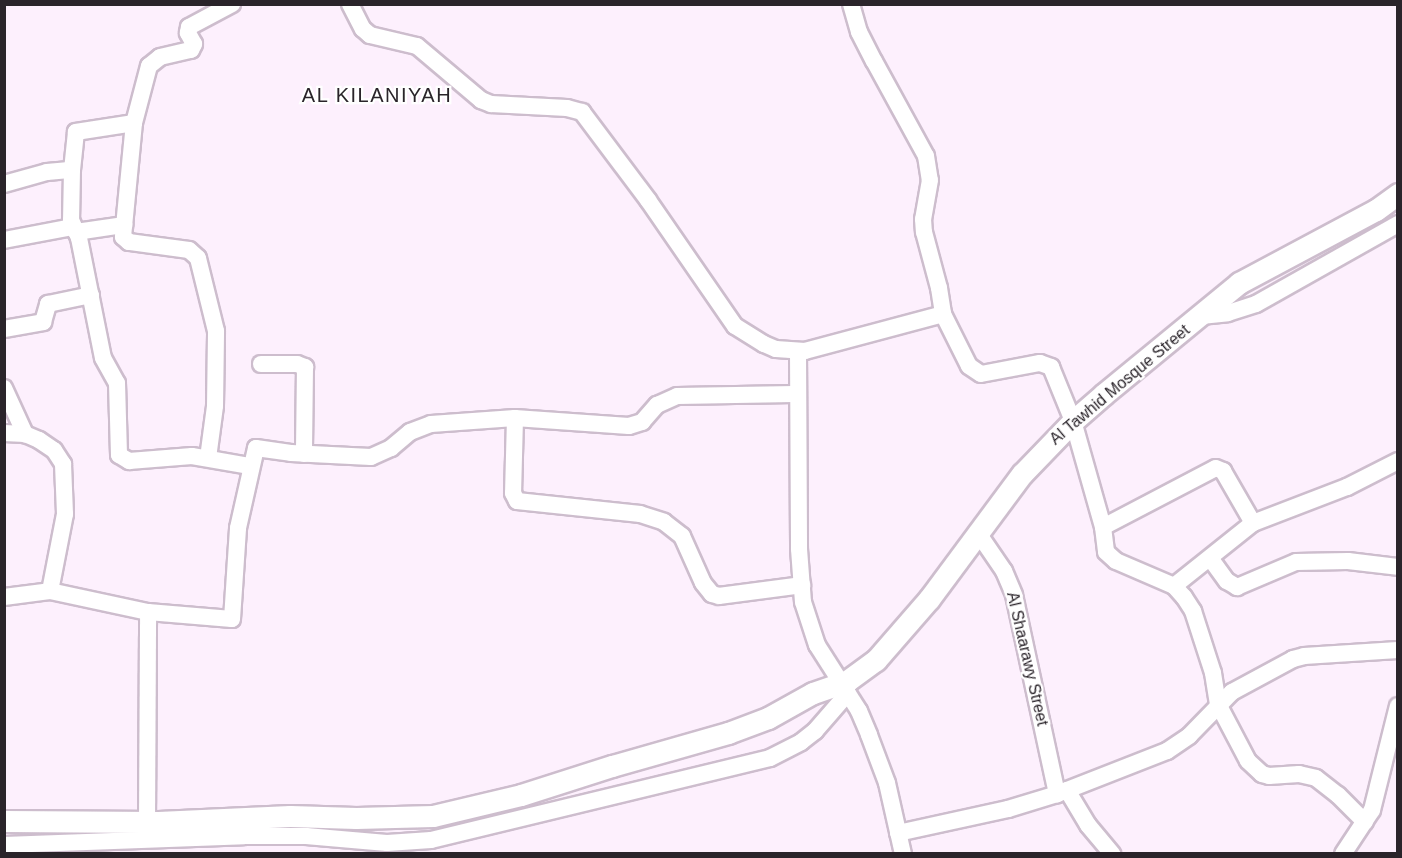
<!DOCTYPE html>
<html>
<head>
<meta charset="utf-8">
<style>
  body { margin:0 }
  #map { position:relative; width:1402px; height:858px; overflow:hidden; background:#fdf0fd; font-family:Helvetica,sans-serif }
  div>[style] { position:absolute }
  .roads { filter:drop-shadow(2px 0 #cdbdcd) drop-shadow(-2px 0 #cdbdcd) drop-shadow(0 2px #cdbdcd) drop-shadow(0 -2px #cdbdcd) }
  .minor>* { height:16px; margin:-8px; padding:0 8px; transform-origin:8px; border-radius:8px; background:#fff }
  .major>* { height:21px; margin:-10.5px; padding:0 10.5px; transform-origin:10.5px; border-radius:10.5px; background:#fff }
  span { translate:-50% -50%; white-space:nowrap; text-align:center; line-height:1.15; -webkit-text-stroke:4.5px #fff; paint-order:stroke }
  .street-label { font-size:16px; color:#2a242a }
  .quarter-label { font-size:20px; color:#2a242a; letter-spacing:1.5px }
  .frame { position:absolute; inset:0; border:6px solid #2a242a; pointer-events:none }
</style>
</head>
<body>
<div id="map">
  <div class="roads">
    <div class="minor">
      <div style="left:350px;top:4px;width:28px;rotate:63deg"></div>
      <div style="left:363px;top:29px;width:9px;rotate:41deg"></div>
      <div style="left:370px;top:35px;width:48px;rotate:13.2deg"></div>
      <div style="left:417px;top:46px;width:84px;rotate:40.2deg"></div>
      <div style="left:481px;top:100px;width:11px;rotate:22deg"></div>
      <div style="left:491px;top:104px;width:76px;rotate:3deg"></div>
      <div style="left:567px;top:108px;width:16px;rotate:15deg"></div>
      <div style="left:582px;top:112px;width:110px;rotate:53.1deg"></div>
      <div style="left:648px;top:200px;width:153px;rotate:55.4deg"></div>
      <div style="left:735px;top:326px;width:34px;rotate:32deg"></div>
      <div style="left:764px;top:344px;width:13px;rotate:23deg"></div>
      <div style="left:776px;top:349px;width:29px;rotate:4deg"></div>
      <div style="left:805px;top:351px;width:143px;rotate:-15deg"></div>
      <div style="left:851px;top:4px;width:29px;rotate:74deg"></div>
      <div style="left:859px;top:32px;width:33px;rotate:63deg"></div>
      <div style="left:874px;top:61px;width:108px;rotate:61.3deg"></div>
      <div style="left:926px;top:156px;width:24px;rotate:81deg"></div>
      <div style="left:930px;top:180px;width:40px;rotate:100deg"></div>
      <div style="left:923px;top:219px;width:13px;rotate:86deg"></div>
      <div style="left:924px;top:232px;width:58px;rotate:75deg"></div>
      <div style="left:939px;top:288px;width:26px;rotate:81deg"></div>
      <div style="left:943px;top:314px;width:58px;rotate:63.4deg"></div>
      <div style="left:969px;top:366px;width:14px;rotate:34deg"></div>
      <div style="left:981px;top:374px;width:60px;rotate:-10.6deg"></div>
      <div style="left:1040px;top:363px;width:12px;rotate:20deg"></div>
      <div style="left:1051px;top:367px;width:58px;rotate:67.8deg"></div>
      <div style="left:1073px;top:421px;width:110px;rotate:74.2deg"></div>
      <div style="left:1103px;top:527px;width:25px;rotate:83deg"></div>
      <div style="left:1106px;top:552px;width:13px;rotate:42deg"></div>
      <div style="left:1116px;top:561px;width:63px;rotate:23.3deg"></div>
      <div style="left:1174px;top:586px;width:15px;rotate:48deg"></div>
      <div style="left:1184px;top:597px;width:17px;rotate:57deg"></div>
      <div style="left:1193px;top:611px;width:65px;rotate:72.1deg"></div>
      <div style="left:1213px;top:673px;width:31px;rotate:81deg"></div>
      <div style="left:1218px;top:704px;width:64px;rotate:62.2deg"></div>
      <div style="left:1248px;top:761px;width:19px;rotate:43deg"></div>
      <div style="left:1262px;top:774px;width:7px;rotate:16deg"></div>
      <div style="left:1269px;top:776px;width:30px;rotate:-4deg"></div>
      <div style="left:1299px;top:774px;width:17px;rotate:13deg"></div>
      <div style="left:1316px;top:778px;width:28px;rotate:38deg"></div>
      <div style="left:1338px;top:795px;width:38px;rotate:45deg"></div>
      <div style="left:134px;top:123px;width:59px;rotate:171.2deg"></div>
      <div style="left:76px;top:132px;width:38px;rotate:96deg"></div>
      <div style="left:72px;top:170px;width:50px;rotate:91.1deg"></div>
      <div style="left:71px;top:220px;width:20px;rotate:66deg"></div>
      <div style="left:79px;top:238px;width:122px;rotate:78.7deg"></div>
      <div style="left:103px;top:358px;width:29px;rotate:61deg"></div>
      <div style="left:117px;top:383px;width:72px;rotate:88.4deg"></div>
      <div style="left:119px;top:455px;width:12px;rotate:31deg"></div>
      <div style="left:129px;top:461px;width:63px;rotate:-4.5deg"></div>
      <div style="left:192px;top:456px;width:59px;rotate:9.8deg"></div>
      <div style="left:4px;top:184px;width:45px;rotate:-15.6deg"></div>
      <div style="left:47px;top:172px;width:25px;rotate:-5deg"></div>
      <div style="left:76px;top:232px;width:49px;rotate:-8.3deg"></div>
      <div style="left:4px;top:240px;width:69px;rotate:-10.8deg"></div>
      <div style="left:1201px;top:316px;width:27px;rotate:-6deg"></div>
      <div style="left:1228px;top:313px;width:29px;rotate:-18deg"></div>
      <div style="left:1256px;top:304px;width:163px;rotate:-29.4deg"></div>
      <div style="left:4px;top:329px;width:40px;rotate:-10deg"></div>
      <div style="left:43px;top:322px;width:19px;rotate:-74deg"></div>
      <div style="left:48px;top:304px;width:44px;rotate:-11.8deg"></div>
      <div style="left:798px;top:351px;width:198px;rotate:89.7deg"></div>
      <div style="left:799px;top:549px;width:53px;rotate:85.7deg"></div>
      <div style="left:803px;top:602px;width:45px;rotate:72deg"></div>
      <div style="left:817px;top:645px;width:78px;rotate:57.5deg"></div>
      <div style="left:859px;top:711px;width:26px;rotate:67deg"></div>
      <div style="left:869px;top:735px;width:51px;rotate:69.4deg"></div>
      <div style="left:887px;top:783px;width:73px;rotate:77.3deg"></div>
      <div style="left:261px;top:364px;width:36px"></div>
      <div style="left:297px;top:364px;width:9px;rotate:21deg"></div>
      <div style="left:305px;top:367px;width:87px;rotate:90.7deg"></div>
      <div style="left:4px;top:388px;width:51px;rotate:65.5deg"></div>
      <div style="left:515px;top:418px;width:75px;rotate:91.5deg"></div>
      <div style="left:513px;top:493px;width:9px;rotate:63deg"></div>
      <div style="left:517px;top:501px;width:124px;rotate:6deg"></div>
      <div style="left:640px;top:514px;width:25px;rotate:18deg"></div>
      <div style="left:664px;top:522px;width:23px;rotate:38deg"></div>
      <div style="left:682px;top:536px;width:51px;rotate:65.9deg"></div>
      <div style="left:703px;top:583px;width:14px;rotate:51deg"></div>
      <div style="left:712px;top:594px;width:7px;rotate:16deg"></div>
      <div style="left:719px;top:596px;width:84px;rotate:-7.5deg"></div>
      <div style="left:4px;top:433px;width:21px;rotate:3deg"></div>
      <div style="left:25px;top:434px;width:15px;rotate:23deg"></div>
      <div style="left:39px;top:440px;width:18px;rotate:34deg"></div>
      <div style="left:54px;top:450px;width:17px;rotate:57deg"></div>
      <div style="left:63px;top:464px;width:50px;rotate:87.7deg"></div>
      <div style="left:65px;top:514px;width:78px;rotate:101deg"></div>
      <div style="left:208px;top:458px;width:52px;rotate:-82.3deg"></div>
      <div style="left:215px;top:406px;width:75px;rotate:-89.2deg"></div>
      <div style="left:216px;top:331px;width:75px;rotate:-103.9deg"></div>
      <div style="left:198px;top:258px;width:12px;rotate:-138deg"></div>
      <div style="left:189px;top:250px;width:61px;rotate:-172.4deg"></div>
      <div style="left:129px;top:242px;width:8px;rotate:-140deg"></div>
      <div style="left:123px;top:237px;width:115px;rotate:-84.5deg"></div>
      <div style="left:134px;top:123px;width:59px;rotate:-75.3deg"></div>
      <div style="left:149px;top:66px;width:14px;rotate:-39deg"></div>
      <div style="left:160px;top:57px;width:32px;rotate:-13deg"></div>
      <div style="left:191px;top:50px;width:7px;rotate:-63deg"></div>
      <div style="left:194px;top:44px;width:13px;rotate:-119deg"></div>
      <div style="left:188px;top:33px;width:6px;rotate:-81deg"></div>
      <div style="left:189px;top:27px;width:49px;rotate:-28.1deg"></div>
      <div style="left:1103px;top:527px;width:127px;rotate:-27.6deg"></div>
      <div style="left:1216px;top:468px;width:8px;rotate:23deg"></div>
      <div style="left:1223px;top:471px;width:60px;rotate:60deg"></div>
      <div style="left:978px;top:533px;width:46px;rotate:55.6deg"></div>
      <div style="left:1004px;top:571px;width:26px;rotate:67deg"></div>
      <div style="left:1014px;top:595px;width:204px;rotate:77.8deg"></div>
      <div style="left:1210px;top:558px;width:29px;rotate:54deg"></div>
      <div style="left:1227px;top:581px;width:12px;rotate:31deg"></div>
      <div style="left:1237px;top:587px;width:64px;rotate:-23deg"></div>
      <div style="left:1296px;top:562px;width:52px;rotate:-1.1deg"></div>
      <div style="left:1348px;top:561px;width:50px;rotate:6.8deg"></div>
      <div style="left:1174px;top:586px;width:101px;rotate:-38.6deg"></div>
      <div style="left:1253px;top:523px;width:101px;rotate:-21deg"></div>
      <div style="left:1347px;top:487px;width:57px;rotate:-27deg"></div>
      <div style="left:4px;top:597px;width:46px;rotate:-7.4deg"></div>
      <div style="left:50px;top:591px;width:100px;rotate:12.1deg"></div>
      <div style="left:148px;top:612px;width:84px;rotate:4.8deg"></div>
      <div style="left:232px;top:619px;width:91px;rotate:-86.2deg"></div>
      <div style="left:238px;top:528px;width:82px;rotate:-77.3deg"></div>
      <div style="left:256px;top:448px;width:35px;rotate:8deg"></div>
      <div style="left:291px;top:453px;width:80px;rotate:2.9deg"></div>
      <div style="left:371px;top:457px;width:22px;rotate:-24deg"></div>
      <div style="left:391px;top:448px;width:25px;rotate:-40deg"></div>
      <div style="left:410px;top:432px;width:22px;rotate:-21deg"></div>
      <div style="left:431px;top:424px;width:84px;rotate:-4.1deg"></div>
      <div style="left:515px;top:418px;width:114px;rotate:4deg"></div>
      <div style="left:629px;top:426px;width:14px;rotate:-17deg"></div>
      <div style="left:642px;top:422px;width:23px;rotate:-49deg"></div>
      <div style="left:657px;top:405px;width:22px;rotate:-24deg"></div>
      <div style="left:677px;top:396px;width:120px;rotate:-1deg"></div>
      <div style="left:1067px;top:790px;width:41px;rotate:59deg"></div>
      <div style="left:1088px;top:825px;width:38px;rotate:50deg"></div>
      <div style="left:147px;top:822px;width:210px;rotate:-89.7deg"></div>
      <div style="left:898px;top:833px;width:113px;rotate:-12.3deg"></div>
      <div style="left:1008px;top:809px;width:51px;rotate:-17deg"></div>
      <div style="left:1057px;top:794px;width:118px;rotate:-21.4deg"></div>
      <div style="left:1167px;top:751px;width:27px;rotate:-34deg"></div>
      <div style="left:1189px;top:736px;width:62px;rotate:-45.7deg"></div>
      <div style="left:1232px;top:692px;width:69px;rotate:-28.4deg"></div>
      <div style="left:1293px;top:659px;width:11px;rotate:-15deg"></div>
      <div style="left:1304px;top:656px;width:94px;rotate:-3.7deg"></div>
      <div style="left:4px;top:845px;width:240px;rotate:-2.1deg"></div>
      <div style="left:244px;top:836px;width:62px"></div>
      <div style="left:306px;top:836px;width:81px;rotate:4.9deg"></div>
      <div style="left:387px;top:843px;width:44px;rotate:-3.9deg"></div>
      <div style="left:431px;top:840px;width:349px;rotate:-13.6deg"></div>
      <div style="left:770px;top:758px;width:35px;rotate:-27deg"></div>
      <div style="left:801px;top:742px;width:18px;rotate:-38deg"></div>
      <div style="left:815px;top:731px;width:50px;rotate:-49deg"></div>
      <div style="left:1343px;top:854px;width:53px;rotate:-56.6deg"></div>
      <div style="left:1372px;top:810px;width:107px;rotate:-76deg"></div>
    </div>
    <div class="major">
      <div style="left:4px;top:821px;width:154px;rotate:0.4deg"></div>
      <div style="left:158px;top:822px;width:132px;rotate:-2.6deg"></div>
      <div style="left:290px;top:816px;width:66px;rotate:1.7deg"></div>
      <div style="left:356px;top:818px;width:77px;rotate:-1.5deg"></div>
      <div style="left:433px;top:816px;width:90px;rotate:-13.4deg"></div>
      <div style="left:521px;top:795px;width:96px;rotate:-17.7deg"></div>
      <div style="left:612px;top:766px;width:121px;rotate:-15.9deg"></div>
      <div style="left:728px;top:733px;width:43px;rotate:-20.6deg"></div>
      <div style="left:768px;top:718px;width:51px;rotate:-29.1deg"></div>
      <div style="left:813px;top:693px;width:36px;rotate:-19deg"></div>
      <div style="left:847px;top:681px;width:36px;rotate:-36deg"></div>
      <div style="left:876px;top:660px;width:81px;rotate:-49deg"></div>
      <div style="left:929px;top:599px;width:156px;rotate:-53.4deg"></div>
      <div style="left:1022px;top:474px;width:74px;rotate:-46.1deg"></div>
      <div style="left:1073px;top:421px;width:41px;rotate:-41.1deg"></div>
      <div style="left:1104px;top:394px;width:175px;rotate:-39.4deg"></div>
      <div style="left:1239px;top:283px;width:155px;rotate:-28.1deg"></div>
      <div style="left:1376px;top:210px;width:27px;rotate:-36deg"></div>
    </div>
  </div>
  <div class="street-label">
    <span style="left:1120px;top:385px;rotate:-40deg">Al Tawhid Mosque Street</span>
    <span style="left:1027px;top:659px;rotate:77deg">Al Shaarawy Street</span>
  </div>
  <div class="quarter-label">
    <span style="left:377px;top:95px">AL KILANIYAH</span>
  </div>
  <div class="frame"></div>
</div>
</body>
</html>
